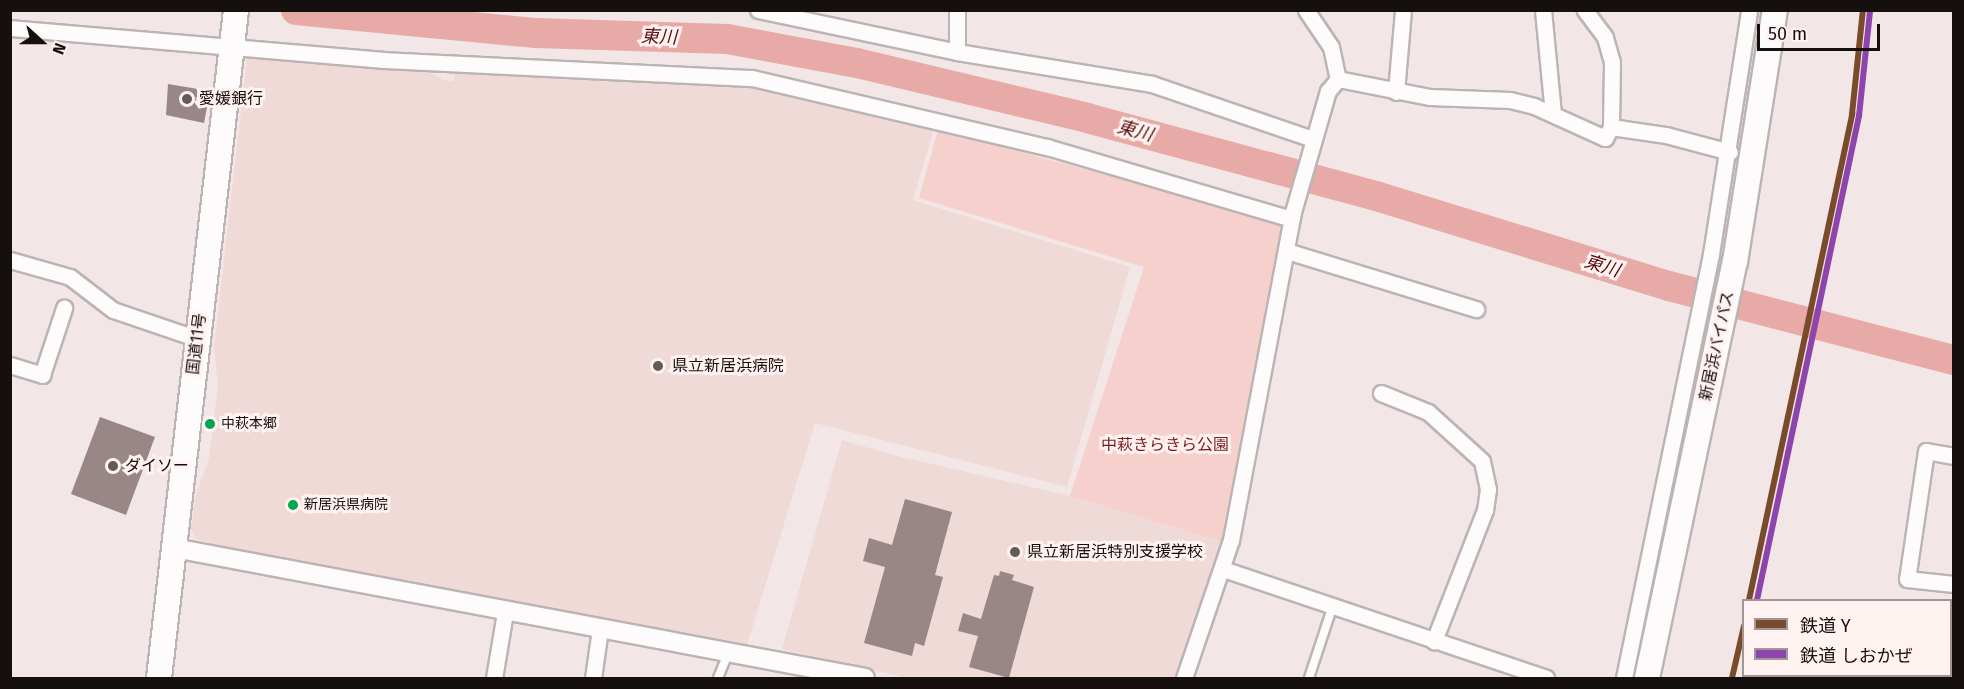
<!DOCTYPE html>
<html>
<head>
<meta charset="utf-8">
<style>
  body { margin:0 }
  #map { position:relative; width:1964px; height:689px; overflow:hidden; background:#f2e7e6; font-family:"Fira Sans","Noto Sans JP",sans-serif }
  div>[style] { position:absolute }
  .built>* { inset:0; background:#efdad8 }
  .green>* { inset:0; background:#f6d0cd }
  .river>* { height:30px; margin:-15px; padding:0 15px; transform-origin:15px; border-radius:15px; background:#e7aaa6 }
  .building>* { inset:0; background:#998686 }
  .roads { filter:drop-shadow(2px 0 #bcb4b3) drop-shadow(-2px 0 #bcb4b3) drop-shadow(0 2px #bcb4b3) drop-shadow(0 -2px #bcb4b3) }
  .service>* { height:8px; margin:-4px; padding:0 4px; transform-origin:4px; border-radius:4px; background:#fdfbfb }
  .minor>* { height:15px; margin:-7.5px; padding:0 7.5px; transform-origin:7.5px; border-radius:7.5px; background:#fdfbfb }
  .tertiary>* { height:18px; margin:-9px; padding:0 9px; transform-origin:9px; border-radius:9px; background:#fdfbfb }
  .trunk>* { height:24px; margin:-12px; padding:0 12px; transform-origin:12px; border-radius:12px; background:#fdfbfb }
  .rail-1>* { height:6px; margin:-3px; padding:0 3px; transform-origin:3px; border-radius:3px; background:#7a4b2a }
  .rail-2>* { height:6px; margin:-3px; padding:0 3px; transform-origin:3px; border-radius:3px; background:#8e44ad }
  .dots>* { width:16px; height:16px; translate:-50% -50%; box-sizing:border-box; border:3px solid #fff2f1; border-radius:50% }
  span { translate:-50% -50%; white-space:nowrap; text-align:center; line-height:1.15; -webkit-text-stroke:6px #fff2f1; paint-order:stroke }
  .bus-label { font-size:14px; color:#150f0e }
  .left { translate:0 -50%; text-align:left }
  .poi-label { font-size:16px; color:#150f0e }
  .street-label { font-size:16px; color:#150f0e }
  .park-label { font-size:16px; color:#7c1c1e }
  .water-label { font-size:18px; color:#540a0e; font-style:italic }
  .frame { position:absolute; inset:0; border:12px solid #150f0e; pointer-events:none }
  .legend { position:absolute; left:1742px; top:599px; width:210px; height:78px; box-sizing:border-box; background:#fff2f1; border:2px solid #a19796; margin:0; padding:8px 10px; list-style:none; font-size:18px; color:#150f0e }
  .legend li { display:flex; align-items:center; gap:12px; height:30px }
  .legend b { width:30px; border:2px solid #a19796 }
  .north { position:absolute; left:12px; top:12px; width:60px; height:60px; -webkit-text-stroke:4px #fff2f1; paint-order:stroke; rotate:111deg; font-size:16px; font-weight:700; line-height:24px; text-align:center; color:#150f0e }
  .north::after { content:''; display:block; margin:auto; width:21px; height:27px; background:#150f0e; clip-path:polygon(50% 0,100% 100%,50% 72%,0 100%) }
  .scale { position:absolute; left:1757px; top:24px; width:123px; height:27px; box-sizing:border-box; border:3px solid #150f0e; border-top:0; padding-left:8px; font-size:18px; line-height:21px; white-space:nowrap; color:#150f0e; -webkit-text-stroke:4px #fff2f1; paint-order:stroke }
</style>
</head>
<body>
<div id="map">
  <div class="built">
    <div style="clip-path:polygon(260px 56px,426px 71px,447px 81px,453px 81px,457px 69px,512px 71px,526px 76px,647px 78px,767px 87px,934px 128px,913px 200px,1130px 267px,1067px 487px,815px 423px,747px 645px,255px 555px,196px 539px,191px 530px,196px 494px,209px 458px,218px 385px,214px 348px,247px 58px)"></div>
    <div style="clip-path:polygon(842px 440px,889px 454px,1070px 496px,1224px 542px,1177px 678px,908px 678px,782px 649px)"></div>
  </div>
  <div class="green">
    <div style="clip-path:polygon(938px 130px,1282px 222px,1286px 227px,1224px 542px,1070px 496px,1144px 267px,919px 198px)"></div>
  </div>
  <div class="river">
    <div style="left:296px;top:10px;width:241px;rotate:5.5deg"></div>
    <div style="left:536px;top:33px;width:191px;rotate:1.8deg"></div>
    <div style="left:727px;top:39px;width:132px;rotate:10.5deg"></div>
    <div style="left:857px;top:63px;width:236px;rotate:13.4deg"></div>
    <div style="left:1087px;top:118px;width:299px;rotate:15.1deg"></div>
    <div style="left:1376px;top:196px;width:307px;rotate:17.1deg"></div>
    <div style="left:1669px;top:286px;width:294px;rotate:14.6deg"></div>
  </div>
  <div class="building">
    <div style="clip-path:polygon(168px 84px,210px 91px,204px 123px,166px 115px)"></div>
    <div style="clip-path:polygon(100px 417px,155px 437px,126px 515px,71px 494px)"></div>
    <div style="clip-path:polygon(905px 499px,952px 512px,935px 575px,943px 577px,924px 646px,915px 643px,912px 656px,864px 643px,885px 567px,863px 561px,869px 538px,892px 545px)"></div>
    <div style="clip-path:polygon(1000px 571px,1014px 575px,1012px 580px,1034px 587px,1009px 678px,969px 667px,978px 636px,958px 631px,963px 613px,981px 619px,994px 575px,999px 576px)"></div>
  </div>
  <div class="roads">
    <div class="service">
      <div style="left:718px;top:678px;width:27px;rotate:-68deg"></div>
      <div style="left:1309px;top:678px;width:74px;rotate:-71.8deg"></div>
    </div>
    <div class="minor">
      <div style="left:758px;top:10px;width:203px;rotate:11.9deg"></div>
      <div style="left:957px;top:52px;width:198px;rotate:9.3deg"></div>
      <div style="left:1152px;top:84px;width:170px;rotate:18.9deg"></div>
      <div style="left:1306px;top:10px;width:45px;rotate:56deg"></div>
      <div style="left:1331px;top:47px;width:33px;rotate:78deg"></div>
      <div style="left:1543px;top:10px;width:104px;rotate:84.5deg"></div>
      <div style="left:10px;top:28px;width:374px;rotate:4.9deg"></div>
      <div style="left:383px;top:60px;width:369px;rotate:2.8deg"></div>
      <div style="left:752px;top:78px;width:303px;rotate:13.2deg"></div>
      <div style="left:1047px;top:147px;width:255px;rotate:16.4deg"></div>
      <div style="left:957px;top:52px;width:42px;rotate:-90deg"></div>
      <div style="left:1396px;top:92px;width:82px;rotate:-85.1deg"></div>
      <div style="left:1611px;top:127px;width:56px;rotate:8.3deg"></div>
      <div style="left:1666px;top:135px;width:66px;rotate:14.9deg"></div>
      <div style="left:1287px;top:251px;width:198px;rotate:17.1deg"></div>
      <div style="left:10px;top:260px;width:62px;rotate:15.8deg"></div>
      <div style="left:70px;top:277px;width:54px;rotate:37.5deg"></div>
      <div style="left:113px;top:310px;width:90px;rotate:18.8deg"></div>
      <div style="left:10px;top:365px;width:34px;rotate:17deg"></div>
      <div style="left:42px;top:375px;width:71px;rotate:-71.8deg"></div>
      <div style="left:1381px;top:393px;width:51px;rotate:22deg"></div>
      <div style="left:1428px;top:412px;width:73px;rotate:42.2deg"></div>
      <div style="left:1482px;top:461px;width:29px;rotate:78deg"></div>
      <div style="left:1488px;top:489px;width:21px;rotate:98deg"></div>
      <div style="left:1485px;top:510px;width:141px;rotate:111.3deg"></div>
      <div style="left:1954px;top:456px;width:28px;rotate:-170deg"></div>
      <div style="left:1926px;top:451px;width:129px;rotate:98.4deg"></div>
      <div style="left:1907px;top:579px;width:47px;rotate:6.1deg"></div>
      <div style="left:1223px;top:569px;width:341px;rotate:18.6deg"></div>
      <div style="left:494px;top:678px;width:67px;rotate:-80.5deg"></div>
      <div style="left:593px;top:678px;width:49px;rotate:-81.9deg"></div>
      <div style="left:1184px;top:678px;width:146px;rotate:-71.2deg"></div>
      <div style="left:1231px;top:540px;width:334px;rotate:-79.3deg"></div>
      <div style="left:1293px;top:212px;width:126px;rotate:-73.9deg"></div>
      <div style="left:1328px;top:91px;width:16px;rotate:-50deg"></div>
      <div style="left:1338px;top:79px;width:94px;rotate:11.1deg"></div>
      <div style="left:1430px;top:97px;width:80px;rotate:2.1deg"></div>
      <div style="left:1510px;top:100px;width:25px;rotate:14deg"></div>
      <div style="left:1534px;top:106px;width:78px;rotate:24.3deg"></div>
      <div style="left:1605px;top:138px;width:13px;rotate:-61deg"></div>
      <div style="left:1611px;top:127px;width:65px;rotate:-89.1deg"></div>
      <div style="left:1612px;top:62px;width:26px;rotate:-106deg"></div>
      <div style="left:1605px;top:37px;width:34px;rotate:-127deg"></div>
      <div style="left:1624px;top:678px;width:433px;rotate:-78.4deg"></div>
      <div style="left:1711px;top:254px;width:247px;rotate:-81.1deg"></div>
    </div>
    <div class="tertiary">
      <div style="left:174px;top:548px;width:703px;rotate:10.65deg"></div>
    </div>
    <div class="trunk">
      <div style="left:159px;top:678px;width:672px;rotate:-83.42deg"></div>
      <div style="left:1647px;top:678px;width:425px;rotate:-78.1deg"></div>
      <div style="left:1735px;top:262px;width:255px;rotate:-81deg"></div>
    </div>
  </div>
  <div class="rail-1">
    <div style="left:1749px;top:600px;width:497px;rotate:-78deg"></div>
    <div style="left:1852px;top:114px;width:105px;rotate:-84deg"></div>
    <div style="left:1732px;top:678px;width:53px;rotate:-77deg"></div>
  </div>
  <div class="rail-2">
    <div style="left:1757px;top:600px;width:495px;rotate:-78.1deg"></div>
    <div style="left:1859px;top:116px;width:106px;rotate:-84deg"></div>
  </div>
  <div class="dots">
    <div style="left:187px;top:99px;background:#625b5a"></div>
    <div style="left:658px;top:366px;background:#625b5a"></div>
    <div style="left:210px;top:424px;background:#00a651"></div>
    <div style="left:113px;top:466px;background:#625b5a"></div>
    <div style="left:293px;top:505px;background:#00a651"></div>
    <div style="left:1015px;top:552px;background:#625b5a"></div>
  </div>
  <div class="bus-label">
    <span class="left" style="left:221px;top:424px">中萩本郷</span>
    <span class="left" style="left:304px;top:505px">新居浜県病院</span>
  </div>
  <div class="poi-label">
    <span class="left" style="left:199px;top:99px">愛媛銀行</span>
    <span class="left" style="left:672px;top:366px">県立新居浜病院</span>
    <span class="left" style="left:125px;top:466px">ダイソー</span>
    <span class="left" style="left:1027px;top:552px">県立新居浜特別支援学校</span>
  </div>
  <div class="street-label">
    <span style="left:197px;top:344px;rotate:-83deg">国道11号</span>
    <span style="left:1717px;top:346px;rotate:-78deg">新居浜バイパス</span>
  </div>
  <div class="park-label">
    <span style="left:1165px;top:445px">中萩きらきら公園</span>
  </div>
  <div class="water-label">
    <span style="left:659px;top:37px;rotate:2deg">東川</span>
    <span style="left:1135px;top:131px;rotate:15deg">東川</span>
    <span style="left:1602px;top:266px;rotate:17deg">東川</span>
  </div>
  <div class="frame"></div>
  <ul class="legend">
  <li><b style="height:8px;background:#7a4b2a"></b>鉄道 Y</li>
  <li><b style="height:8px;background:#8e44ad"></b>鉄道 しおかぜ</li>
  </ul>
  <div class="north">N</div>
  <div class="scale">50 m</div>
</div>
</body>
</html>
